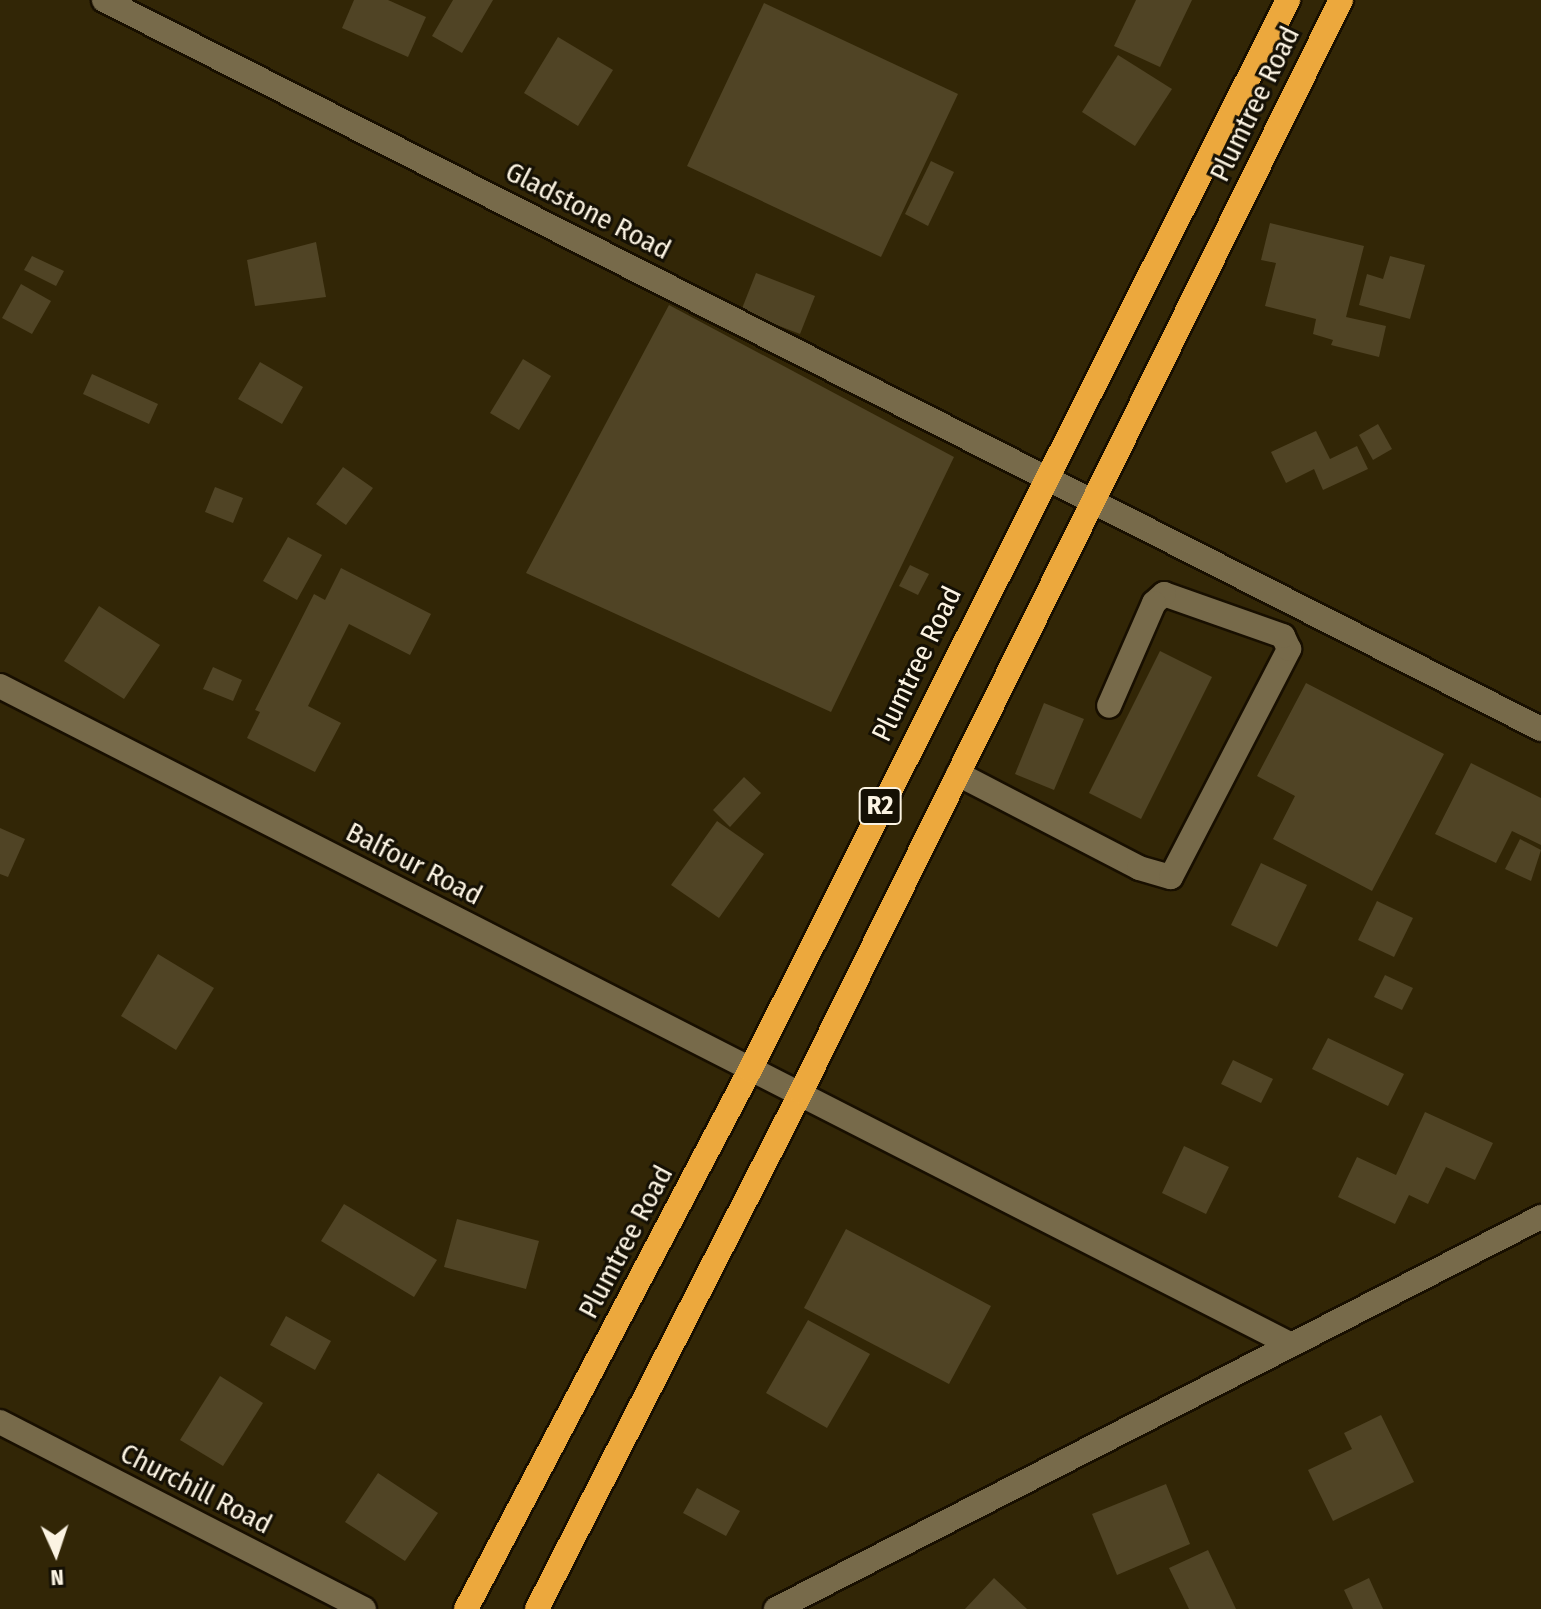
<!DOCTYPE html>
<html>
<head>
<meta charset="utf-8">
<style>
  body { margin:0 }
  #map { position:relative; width:1541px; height:1609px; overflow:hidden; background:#322606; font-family:"Fira Sans Condensed",sans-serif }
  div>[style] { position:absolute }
  .building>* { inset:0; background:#504425 }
  .roads { filter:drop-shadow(2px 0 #180f00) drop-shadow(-2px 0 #180f00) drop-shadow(0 2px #180f00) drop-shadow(0 -2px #180f00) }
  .minor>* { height:24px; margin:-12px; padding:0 12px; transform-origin:12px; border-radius:12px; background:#776a4a }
  .highway>* { height:24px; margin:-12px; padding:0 12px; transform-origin:12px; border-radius:12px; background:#eca83d }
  span { translate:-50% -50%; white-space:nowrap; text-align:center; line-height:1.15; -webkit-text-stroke:6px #151004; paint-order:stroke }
  .shield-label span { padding:2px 6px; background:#151004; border:2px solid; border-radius:6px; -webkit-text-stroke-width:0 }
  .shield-label { font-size:26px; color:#fbf3e2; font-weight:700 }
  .street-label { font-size:28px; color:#fbf3e2 }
  .north { position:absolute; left:16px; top:1513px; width:80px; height:80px; -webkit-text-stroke:6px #151004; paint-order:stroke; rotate:177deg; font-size:22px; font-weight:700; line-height:32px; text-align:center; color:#fbf3e2 }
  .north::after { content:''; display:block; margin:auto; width:28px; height:36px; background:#fbf3e2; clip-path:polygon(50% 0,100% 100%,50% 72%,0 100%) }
</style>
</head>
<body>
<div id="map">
  <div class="building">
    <div style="clip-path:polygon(354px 0,388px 0,426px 17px,408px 57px,342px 28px)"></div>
    <div style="clip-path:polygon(453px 0,493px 0,462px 53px,432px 36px)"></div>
    <div style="clip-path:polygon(1136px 0,1192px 0,1160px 67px,1114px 46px)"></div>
    <div style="clip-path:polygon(764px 3px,958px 94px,881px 257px,687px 166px)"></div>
    <div style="clip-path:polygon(558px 37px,613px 70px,578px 126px,524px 93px)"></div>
    <div style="clip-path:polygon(1118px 55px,1172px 89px,1135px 146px,1082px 112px)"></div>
    <div style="clip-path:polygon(931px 161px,954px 172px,928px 226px,905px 214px)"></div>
    <div style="clip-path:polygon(1270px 223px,1364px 246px,1346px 317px,1386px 326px,1379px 357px,1331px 345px,1333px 340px,1313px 334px,1316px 319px,1265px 306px,1276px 263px,1261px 260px)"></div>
    <div style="clip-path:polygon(316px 242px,326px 297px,255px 306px,247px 260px)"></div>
    <div style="clip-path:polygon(32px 256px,64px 271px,56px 286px,24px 270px)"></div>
    <div style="clip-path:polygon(1390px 256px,1425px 265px,1410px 319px,1359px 305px,1367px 274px,1383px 279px)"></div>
    <div style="clip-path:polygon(756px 273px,815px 296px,800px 334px,741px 311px)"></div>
    <div style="clip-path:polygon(21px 284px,51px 301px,32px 334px,2px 318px)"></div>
    <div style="clip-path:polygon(669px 305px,954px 457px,831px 712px,526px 573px)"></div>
    <div style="clip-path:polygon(523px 359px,551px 376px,519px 430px,490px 413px)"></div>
    <div style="clip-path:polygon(260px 362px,303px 387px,282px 424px,238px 399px)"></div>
    <div style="clip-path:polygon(92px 374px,158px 404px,149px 424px,83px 394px)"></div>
    <div style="clip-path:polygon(1378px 424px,1392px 449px,1373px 460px,1359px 435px)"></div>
    <div style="clip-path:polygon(1316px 431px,1330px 459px,1357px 446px,1368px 469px,1323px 490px,1314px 469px,1286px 483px,1271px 452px)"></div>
    <div style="clip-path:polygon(343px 467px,373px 488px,346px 525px,316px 504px)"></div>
    <div style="clip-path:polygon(215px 487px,243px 498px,233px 523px,205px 512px)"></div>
    <div style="clip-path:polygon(288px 537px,322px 555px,297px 600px,263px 581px)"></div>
    <div style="clip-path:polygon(910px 565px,929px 574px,918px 595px,899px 586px)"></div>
    <div style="clip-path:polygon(341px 568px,431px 614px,410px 655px,349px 624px,308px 706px,341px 723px,315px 772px,247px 738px,260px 712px,255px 710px,314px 594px,325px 600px)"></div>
    <div style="clip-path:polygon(99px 606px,160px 645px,124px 699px,64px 661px)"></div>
    <div style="clip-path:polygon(1160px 651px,1212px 677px,1141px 819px,1089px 793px)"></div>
    <div style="clip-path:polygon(213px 667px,242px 680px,233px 701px,203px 689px)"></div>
    <div style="clip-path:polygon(1306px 683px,1444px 754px,1372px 891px,1273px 839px,1295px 796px,1257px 776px)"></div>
    <div style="clip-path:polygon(1044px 703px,1084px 719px,1054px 790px,1015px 774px)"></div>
    <div style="clip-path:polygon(1471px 763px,1541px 798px,1541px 845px,1512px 831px,1496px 863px,1435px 834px)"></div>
    <div style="clip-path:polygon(744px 777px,761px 793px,730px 827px,713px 810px)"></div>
    <div style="clip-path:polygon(717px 821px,764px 854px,719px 918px,671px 885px)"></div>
    <div style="clip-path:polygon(0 828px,25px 839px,8px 877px,0 874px)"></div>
    <div style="clip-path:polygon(1520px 839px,1541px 850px,1531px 881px,1505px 869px)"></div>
    <div style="clip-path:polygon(1261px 863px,1307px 885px,1277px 947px,1231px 925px)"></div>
    <div style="clip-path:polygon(1377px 901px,1413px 918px,1394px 957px,1358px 940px)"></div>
    <div style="clip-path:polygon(158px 954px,214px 988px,176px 1050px,121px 1016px)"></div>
    <div style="clip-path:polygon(1385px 975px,1413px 988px,1402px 1010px,1374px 997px)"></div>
    <div style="clip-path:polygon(1328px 1038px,1404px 1074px,1388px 1106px,1312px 1069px)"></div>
    <div style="clip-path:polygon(1233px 1060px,1273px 1079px,1261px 1103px,1221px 1084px)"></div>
    <div style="clip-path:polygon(1425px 1112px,1493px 1143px,1475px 1180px,1446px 1167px,1428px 1204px,1409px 1195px,1395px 1224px,1338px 1197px,1357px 1157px,1396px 1175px)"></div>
    <div style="clip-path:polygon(1184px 1146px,1229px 1167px,1206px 1214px,1162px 1193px)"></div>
    <div style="clip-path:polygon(344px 1204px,437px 1260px,414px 1297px,321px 1241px)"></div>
    <div style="clip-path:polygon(457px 1219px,539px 1241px,526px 1289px,444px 1267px)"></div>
    <div style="clip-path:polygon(846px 1229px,991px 1306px,949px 1384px,804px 1308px)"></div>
    <div style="clip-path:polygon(286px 1316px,331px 1341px,315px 1370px,270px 1345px)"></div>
    <div style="clip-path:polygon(808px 1320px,870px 1354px,827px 1428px,766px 1393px)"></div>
    <div style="clip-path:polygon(220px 1376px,263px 1403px,223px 1466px,180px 1440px)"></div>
    <div style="clip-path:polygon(1381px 1415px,1414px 1482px,1333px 1521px,1308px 1470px,1352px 1449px,1344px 1433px)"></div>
    <div style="clip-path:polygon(378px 1473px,438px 1513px,405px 1561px,345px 1522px)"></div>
    <div style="clip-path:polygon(1166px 1484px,1190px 1544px,1117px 1575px,1092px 1514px)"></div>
    <div style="clip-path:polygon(697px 1488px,740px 1511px,726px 1536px,683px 1513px)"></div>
    <div style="clip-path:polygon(1208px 1550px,1236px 1609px,1189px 1609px,1169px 1568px)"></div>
    <div style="clip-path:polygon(994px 1578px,1027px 1609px,965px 1609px)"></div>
    <div style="clip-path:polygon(1369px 1578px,1383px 1609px,1353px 1609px,1344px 1590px)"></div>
  </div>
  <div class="roads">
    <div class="minor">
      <div style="left:104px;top:0;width:1611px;rotate:26.9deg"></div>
      <div style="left:0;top:686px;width:1446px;rotate:27.03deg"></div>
      <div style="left:958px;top:774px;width:204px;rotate:27.4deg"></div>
      <div style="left:1139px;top:868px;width:33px;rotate:16deg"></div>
      <div style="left:1171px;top:877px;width:257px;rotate:-62.6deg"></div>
      <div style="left:1289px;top:649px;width:14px;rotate:-115deg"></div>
      <div style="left:1283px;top:636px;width:126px;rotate:-160.6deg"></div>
      <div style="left:1164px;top:594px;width:13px;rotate:138deg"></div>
      <div style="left:1154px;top:603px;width:112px;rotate:113.6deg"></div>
      <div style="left:0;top:1422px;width:409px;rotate:27.2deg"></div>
      <div style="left:776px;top:1609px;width:860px;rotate:-27.13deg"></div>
    </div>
    <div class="highway">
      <div style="left:466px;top:1609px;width:609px;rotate:-62.22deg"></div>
      <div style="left:750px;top:1070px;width:1198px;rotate:-63.31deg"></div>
      <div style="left:537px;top:1609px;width:581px;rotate:-62.95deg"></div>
      <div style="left:801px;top:1092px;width:1218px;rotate:-63.69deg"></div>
    </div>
  </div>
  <div class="shield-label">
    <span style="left:880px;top:806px">R2</span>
  </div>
  <div class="street-label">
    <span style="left:1255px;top:104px;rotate:-64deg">Plumtree Road</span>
    <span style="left:588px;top:211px;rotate:27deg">Gladstone Road</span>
    <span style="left:917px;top:664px;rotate:-64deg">Plumtree Road</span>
    <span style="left:414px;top:864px;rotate:27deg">Balfour Road</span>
    <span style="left:626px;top:1242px;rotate:-62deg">Plumtree Road</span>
    <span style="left:196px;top:1489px;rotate:27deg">Churchill Road</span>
  </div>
  <div class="north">N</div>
</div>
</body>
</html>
